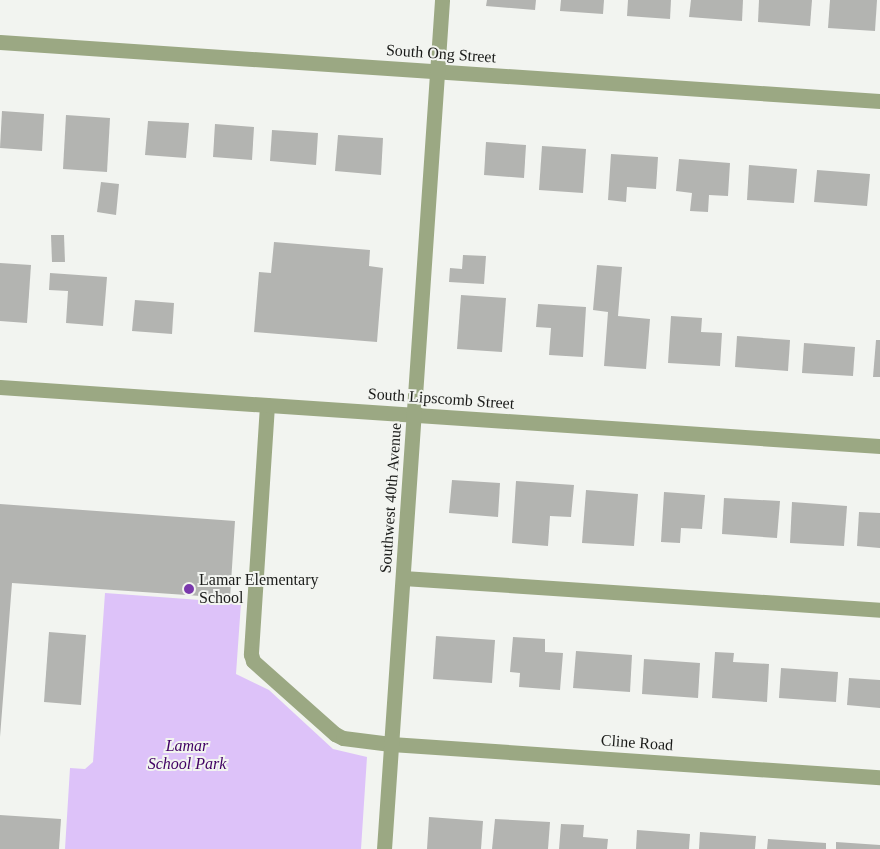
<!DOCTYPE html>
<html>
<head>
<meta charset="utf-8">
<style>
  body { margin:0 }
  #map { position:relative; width:880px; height:849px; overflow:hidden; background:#f2f4f0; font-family:Georgia,serif }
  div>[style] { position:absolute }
  .green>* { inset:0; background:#ddc2f9 }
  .building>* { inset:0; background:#b3b4b1 }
  .lane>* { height:15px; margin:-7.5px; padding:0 7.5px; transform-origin:7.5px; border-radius:7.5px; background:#9ba883 }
  .street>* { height:15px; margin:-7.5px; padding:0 7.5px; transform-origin:7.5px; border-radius:7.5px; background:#9ba883 }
  .dots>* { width:14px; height:14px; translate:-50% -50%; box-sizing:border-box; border:2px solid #f2f4f0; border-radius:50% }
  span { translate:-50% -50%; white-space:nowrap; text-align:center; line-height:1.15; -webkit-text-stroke:4px #f2f4f0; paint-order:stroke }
  .street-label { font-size:16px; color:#1a1b19 }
  .poi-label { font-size:16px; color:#1a1b19 }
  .left { translate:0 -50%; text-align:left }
  .park-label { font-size:16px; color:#400063; font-style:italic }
</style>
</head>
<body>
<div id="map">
  <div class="green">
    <div style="clip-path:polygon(105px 593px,241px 603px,236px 674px,269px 690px,333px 749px,367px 757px,361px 849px,65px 849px,70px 768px,85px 769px,93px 762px)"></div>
  </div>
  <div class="building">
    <div style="clip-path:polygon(487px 0,536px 0,535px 10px,486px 6px)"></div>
    <div style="clip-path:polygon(561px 0,604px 0,603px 14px,560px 11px)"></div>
    <div style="clip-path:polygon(628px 0,671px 0,670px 19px,627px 16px)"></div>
    <div style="clip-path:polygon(691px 0,743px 0,742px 21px,689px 17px)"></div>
    <div style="clip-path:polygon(759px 0,812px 0,810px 26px,758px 22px)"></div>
    <div style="clip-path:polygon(830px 0,877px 0,875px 31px,828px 28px)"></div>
    <div style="clip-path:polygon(2px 111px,44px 114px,42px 151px,0 148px)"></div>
    <div style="clip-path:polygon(66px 115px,110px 118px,107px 172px,63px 169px)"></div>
    <div style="clip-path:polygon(148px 121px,189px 123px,186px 158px,145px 155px)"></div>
    <div style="clip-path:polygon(215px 124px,254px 127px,252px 160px,213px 157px)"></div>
    <div style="clip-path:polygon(272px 130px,318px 133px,316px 165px,270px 161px)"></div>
    <div style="clip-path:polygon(338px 135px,383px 138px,381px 175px,335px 171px)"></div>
    <div style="clip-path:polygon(486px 142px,526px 145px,524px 178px,484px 175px)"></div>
    <div style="clip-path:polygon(542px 146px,586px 149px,583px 193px,539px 190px)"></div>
    <div style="clip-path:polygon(611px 154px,658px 157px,656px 189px,627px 187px,626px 202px,608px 200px)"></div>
    <div style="clip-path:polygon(679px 159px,730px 163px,728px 196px,709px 195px,708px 212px,690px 211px,692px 193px,676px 191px)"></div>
    <div style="clip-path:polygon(749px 165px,797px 169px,794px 203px,747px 200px)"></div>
    <div style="clip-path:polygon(817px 170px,870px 174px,867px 206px,814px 202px)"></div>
    <div style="clip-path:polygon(101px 182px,119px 184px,116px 215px,97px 212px)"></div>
    <div style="clip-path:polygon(51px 235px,64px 235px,65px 262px,52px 262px)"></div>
    <div style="clip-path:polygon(274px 242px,370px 250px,369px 266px,383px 268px,377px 342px,254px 332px,259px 272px,271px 273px)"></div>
    <div style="clip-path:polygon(463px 255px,486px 256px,484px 284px,449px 282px,450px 268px,462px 269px)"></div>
    <div style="clip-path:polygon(0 263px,31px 265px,27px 323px,0 321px)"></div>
    <div style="clip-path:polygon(597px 265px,622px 267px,618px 316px,650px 319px,646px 369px,604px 366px,608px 312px,593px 310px)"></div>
    <div style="clip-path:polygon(50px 273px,107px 277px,103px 326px,66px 323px,68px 291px,49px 290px)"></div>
    <div style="clip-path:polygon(461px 295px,506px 298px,502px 352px,457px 349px)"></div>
    <div style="clip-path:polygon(135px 300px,174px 303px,172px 334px,132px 331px)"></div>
    <div style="clip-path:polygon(538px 304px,586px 307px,583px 357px,549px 355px,551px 328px,536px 327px)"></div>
    <div style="clip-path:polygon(671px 316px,702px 318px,701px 332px,722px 333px,720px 366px,668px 363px)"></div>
    <div style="clip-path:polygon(737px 336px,790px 340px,788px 371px,735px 367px)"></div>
    <div style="clip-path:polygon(876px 340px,880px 340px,880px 377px,873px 377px)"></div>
    <div style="clip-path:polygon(804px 343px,855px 347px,853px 376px,802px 373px)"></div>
    <div style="clip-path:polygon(452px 480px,500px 483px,498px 517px,449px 513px)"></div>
    <div style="clip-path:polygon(516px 481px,574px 485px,571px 517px,550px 516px,548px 546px,512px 543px)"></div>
    <div style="clip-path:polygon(586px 490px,638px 494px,634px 546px,582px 543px)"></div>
    <div style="clip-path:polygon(664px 492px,705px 495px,702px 529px,681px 528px,680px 543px,661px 542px)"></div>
    <div style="clip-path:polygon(724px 498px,780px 501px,777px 538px,722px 534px)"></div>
    <div style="clip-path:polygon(792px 502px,847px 506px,844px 546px,790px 543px)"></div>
    <div style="clip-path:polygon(0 504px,235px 521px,230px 598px,12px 583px,0 737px)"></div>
    <div style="clip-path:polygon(859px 512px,880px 513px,880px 548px,857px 546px)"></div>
    <div style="clip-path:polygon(49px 632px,86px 635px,81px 705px,44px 702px)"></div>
    <div style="clip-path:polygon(436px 636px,495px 640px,492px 683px,433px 679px)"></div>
    <div style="clip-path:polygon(513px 637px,545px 639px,545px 652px,563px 653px,560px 690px,519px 687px,520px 673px,510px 672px)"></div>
    <div style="clip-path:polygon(576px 651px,632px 655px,630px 692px,573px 688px)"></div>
    <div style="clip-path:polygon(715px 652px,734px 653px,733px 662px,769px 664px,767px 702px,712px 698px)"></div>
    <div style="clip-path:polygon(644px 659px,700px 663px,698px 698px,642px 694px)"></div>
    <div style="clip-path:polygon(781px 668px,838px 672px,836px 702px,779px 698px)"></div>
    <div style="clip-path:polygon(849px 678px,880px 680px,880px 708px,847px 705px)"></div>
    <div style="clip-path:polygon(0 815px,61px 819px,59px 849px,0 849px)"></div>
    <div style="clip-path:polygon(429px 817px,483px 821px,481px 849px,427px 849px)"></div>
    <div style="clip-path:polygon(495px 819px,550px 822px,548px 849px,492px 849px)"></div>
    <div style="clip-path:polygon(561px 824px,584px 825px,583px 837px,608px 839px,607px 849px,559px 849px)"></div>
    <div style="clip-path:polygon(637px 830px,690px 834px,689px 849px,636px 849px)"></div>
    <div style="clip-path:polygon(700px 832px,756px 836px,755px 849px,699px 849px)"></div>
    <div style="clip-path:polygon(768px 839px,826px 843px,826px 849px,767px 849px)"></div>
    <div style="clip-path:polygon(836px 842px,880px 845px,880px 849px,836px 849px)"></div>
  </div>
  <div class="lane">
    <div style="left:267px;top:405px;width:250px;rotate:93.7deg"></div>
    <div style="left:251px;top:654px;width:7px;rotate:74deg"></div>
    <div style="left:253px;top:661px;width:110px;rotate:41.7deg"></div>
    <div style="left:335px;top:734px;width:9px;rotate:27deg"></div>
    <div style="left:343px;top:738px;width:48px;rotate:7.1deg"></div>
    <div style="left:403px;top:578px;width:478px;rotate:3.8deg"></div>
  </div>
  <div class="street">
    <div style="left:0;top:42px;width:882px;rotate:3.84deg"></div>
    <div style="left:0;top:387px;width:882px;rotate:3.84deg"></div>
    <div style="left:391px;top:744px;width:490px;rotate:3.9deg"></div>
    <div style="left:384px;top:849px;width:851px;rotate:-86.09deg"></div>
  </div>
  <div class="dots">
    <div style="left:189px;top:589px;background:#7a38ac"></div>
  </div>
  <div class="street-label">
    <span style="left:441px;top:54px;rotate:4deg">South Ong Street</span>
    <span style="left:441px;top:399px;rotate:4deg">South Lipscomb Street</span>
    <span style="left:391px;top:498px;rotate:-86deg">Southwest 40th Avenue</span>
    <span style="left:637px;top:743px;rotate:4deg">Cline Road</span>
  </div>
  <div class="poi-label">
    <span class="left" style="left:199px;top:589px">Lamar Elementary<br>School</span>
  </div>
  <div class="park-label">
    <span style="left:187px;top:755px">Lamar<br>School Park</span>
  </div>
</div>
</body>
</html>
